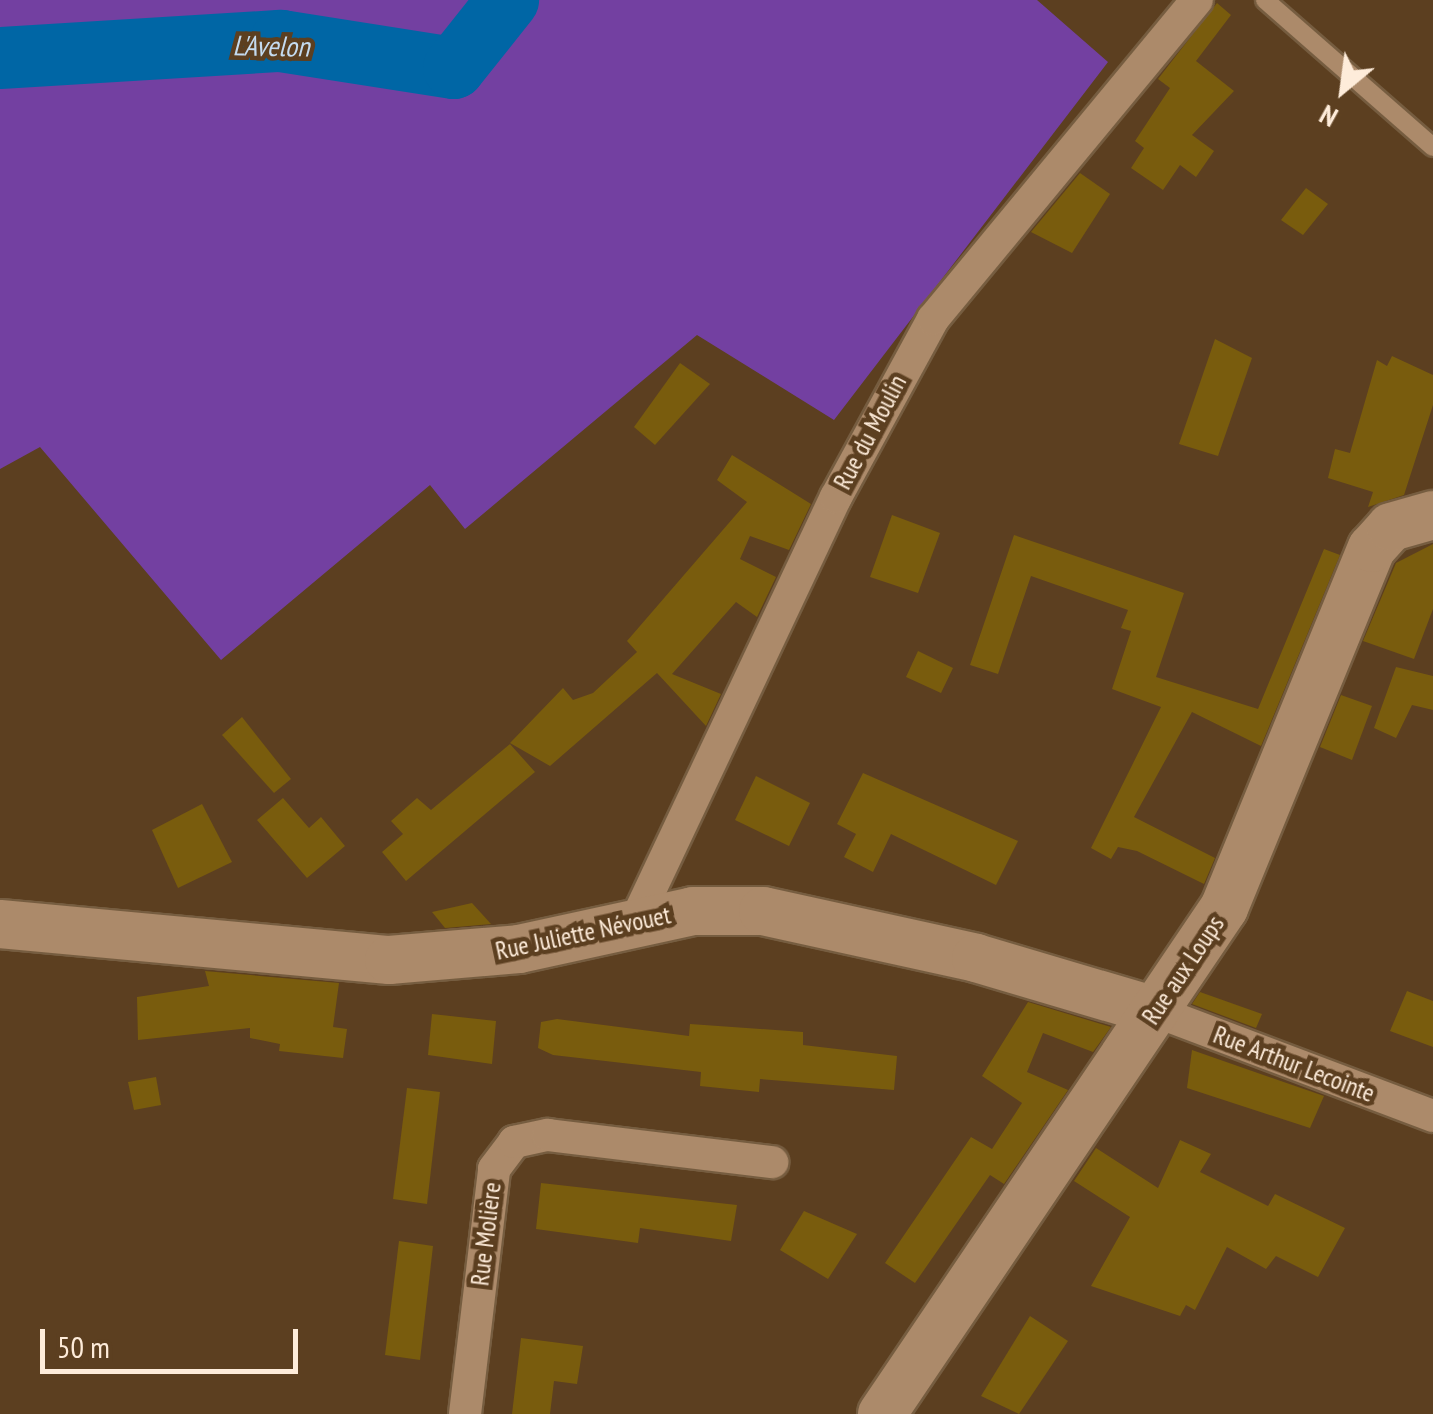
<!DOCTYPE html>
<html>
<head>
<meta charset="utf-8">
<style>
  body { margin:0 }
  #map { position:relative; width:1433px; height:1414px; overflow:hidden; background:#5c3f20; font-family:"PT Sans Narrow",sans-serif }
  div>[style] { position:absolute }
  .green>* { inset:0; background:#7340a1 }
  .river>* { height:62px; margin:-31px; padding:0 31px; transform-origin:31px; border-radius:31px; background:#0066a5 }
  .building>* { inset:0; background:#795c0d }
  .roads { filter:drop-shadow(2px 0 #765d40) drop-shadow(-2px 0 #765d40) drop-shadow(0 2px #765d40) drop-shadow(0 -2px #765d40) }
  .lane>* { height:18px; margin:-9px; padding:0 9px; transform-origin:9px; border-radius:9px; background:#ac8a6a }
  .street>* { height:32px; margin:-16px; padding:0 16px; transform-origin:16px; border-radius:16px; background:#ac8a6a }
  .secondary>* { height:48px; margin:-24px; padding:0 24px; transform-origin:24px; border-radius:24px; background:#ac8a6a }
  span { translate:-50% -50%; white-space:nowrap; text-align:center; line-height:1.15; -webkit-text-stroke:9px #5c3f20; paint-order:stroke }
  .street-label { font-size:25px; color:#feecda }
  .water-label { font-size:28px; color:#c4dbf0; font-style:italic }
  .north { position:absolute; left:1293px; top:40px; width:100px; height:100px; -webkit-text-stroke:8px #5c3f20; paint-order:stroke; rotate:209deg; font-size:28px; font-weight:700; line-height:40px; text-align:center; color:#feecda }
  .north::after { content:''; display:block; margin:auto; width:35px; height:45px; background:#feecda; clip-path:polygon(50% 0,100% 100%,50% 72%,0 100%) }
  .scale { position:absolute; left:40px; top:1329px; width:258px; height:45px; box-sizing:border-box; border:5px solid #feecda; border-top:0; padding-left:12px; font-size:30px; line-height:35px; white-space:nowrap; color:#feecda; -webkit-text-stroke:8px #5c3f20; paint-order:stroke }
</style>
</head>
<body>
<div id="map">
  <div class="green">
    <div style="clip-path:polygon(0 0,1037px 0,1108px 62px,834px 420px,697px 335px,465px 529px,430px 485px,221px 660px,40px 447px,0 469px)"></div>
  </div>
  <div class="river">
    <div style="left:0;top:58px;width:282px;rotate:-3.5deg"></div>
    <div style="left:281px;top:41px;width:175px;rotate:8.9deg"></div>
    <div style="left:454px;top:68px;width:87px;rotate:-51.5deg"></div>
  </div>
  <div class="building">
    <div style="clip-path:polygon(1217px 3px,1231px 15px,1196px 61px,1234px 91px,1192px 135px,1214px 151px,1196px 177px,1180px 165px,1163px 190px,1131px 168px,1144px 148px,1135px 141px,1170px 88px,1158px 79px)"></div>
    <div style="clip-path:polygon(1080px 173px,1110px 194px,1072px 253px,1031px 232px)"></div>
    <div style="clip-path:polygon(1306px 188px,1328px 204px,1303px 235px,1281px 220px)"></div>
    <div style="clip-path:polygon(1215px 339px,1252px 358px,1218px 456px,1179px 444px)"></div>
    <div style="clip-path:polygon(1392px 356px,1433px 375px,1433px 405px,1404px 495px,1368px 507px,1373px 492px,1328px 478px,1335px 449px,1350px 453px,1377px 360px,1387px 366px)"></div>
    <div style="clip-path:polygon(680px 363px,710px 384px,655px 445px,634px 427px)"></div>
    <div style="clip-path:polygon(732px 455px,811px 504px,789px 550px,750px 536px,740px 559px,776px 577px,757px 617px,736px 602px,672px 674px,721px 694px,706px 726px,657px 673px,550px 766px,510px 743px,563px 688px,573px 700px,593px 693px,637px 652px,627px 641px,747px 502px,717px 480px)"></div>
    <div style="clip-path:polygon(892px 515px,940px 533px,918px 593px,870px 577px)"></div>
    <div style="clip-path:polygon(1014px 535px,1184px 593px,1156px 677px,1258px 709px,1324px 549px,1340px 555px,1261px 746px,1192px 712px,1134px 817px,1215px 858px,1204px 884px,1137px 851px,1118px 847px,1111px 859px,1091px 848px,1161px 707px,1112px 689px,1131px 631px,1121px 628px,1128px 610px,1031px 576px,998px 674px,970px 665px)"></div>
    <div style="clip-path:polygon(1433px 544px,1433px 609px,1414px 659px,1363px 641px,1396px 563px)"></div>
    <div style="clip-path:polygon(918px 651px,953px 668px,941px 693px,906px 677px)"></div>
    <div style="clip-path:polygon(1396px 667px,1433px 676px,1433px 710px,1412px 705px,1396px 738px,1374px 728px)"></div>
    <div style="clip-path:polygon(1341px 695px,1372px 706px,1352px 760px,1320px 747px)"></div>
    <div style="clip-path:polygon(242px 717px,291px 779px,274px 793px,222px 735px)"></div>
    <div style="clip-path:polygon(510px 744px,535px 772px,406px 881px,382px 852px,403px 834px,391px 821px,417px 798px,431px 810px)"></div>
    <div style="clip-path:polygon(863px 773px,1018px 841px,996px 885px,891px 834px,873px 872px,844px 857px,856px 834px,837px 824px)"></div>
    <div style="clip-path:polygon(756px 776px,810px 803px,789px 846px,735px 820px)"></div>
    <div style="clip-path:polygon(283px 798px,309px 828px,321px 817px,345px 846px,307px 878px,257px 820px)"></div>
    <div style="clip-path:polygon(202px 804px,232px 862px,178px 888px,152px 830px)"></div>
    <div style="clip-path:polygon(472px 903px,491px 924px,445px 928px,432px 912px)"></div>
    <div style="clip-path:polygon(205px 971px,339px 983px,333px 1027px,347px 1029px,343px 1058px,279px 1051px,280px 1044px,250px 1038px,250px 1028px,138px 1040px,137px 997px,209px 986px)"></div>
    <div style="clip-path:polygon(1407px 991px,1433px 1001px,1433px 1047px,1390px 1031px)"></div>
    <div style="clip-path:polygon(1200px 992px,1262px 1014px,1256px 1028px,1192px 1004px)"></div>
    <div style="clip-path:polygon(1028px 1002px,1111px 1027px,1093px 1052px,1043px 1033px,1027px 1072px,1068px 1090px,1004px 1184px,990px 1175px,915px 1283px,885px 1263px,971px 1137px,992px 1149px,1022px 1103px,982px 1076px)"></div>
    <div style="clip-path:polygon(432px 1014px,496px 1021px,492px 1064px,428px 1055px)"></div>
    <div style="clip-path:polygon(557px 1019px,689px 1036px,690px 1024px,803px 1032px,803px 1045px,897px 1056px,894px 1090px,760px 1079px,759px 1092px,700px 1086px,701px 1072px,553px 1055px,538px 1048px,541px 1022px)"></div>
    <div style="clip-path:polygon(1192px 1050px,1324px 1096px,1310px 1128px,1187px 1088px)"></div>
    <div style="clip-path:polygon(156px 1077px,161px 1105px,134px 1110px,128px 1082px)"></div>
    <div style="clip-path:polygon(407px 1088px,440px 1092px,427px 1204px,393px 1199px)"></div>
    <div style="clip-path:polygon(1180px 1140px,1211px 1154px,1200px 1172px,1268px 1206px,1275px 1194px,1345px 1228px,1318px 1277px,1276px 1256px,1266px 1269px,1227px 1247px,1195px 1310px,1186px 1305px,1180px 1316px,1091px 1286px,1130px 1217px,1074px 1181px,1096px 1148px,1158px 1188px)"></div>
    <div style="clip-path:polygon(541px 1183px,737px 1205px,731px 1241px,640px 1228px,638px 1243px,536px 1229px)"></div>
    <div style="clip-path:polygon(804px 1211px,857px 1234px,828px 1279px,780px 1250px)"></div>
    <div style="clip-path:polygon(399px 1241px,433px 1246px,420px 1360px,385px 1355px)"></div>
    <div style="clip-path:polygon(1030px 1316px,1068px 1341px,1019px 1414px,981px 1396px)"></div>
    <div style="clip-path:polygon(521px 1338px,583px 1346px,577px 1384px,554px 1381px,550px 1414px,512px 1414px)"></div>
  </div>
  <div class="roads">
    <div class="lane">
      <div style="left:1265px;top:0;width:223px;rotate:41.2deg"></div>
    </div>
    <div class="street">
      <div style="left:635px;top:922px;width:470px;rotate:-64.7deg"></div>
      <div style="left:836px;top:497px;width:203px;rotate:-61.4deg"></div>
      <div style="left:933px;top:319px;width:414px;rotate:-50.4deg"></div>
      <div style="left:1155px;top:1011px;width:297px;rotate:20.7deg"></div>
      <div style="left:465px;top:1414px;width:247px;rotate:-83.2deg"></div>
      <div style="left:494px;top:1169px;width:34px;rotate:-53deg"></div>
      <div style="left:514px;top:1142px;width:35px;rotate:-12deg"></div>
      <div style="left:548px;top:1135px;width:226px;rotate:6.9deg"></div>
    </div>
    <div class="secondary">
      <div style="left:0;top:924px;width:391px;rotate:5.3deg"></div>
      <div style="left:389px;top:960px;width:130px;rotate:-4.8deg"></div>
      <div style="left:519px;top:949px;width:178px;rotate:-12.3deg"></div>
      <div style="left:693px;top:911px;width:70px"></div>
      <div style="left:763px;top:911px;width:218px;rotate:12.4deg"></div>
      <div style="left:976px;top:958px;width:187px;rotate:16.5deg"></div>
      <div style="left:882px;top:1414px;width:611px;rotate:-55.95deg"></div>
      <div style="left:1224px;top:908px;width:389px;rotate:-67.7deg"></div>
      <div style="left:1372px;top:548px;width:28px;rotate:-48deg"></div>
      <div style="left:1391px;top:527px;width:44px;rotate:-15.9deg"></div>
    </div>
  </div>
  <div class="street-label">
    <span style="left:870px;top:432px;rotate:-62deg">Rue du Moulin</span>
    <span style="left:583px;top:933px;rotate:-12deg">Rue Juliette Névouet</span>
    <span style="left:1183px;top:970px;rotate:-56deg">Rue aux Loups</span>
    <span style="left:1294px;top:1064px;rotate:21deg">Rue Arthur Lecointe</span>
    <span style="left:486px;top:1234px;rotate:-83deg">Rue Molière</span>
  </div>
  <div class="water-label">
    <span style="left:271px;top:46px;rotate:1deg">L'Avelon</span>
  </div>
  <div class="north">N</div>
  <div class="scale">50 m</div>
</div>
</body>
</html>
